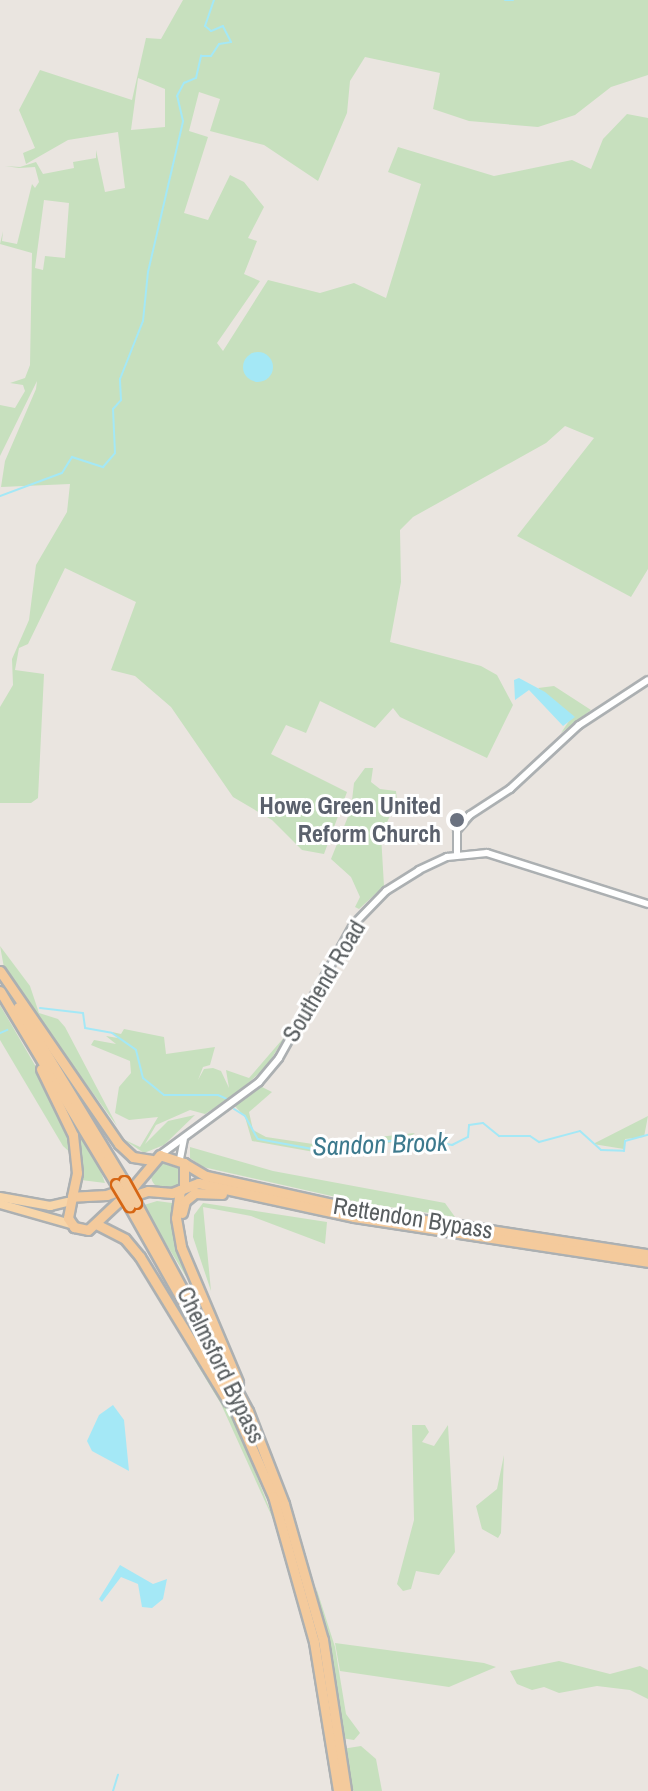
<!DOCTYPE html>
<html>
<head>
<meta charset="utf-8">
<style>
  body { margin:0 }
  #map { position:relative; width:648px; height:1791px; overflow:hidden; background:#eae5e0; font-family:"Archivo Narrow",sans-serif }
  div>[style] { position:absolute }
  .green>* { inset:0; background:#c7e0be }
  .round { border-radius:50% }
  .water>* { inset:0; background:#a4e8f6 }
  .stream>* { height:2px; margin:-1px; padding:0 1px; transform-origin:1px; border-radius:1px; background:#a4e8f6 }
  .roads { filter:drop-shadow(2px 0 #acb0b2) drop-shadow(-2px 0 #acb0b2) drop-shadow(0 2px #acb0b2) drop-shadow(0 -2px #acb0b2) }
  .tertiary>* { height:6px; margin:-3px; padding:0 3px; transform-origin:3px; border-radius:3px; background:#fff }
  .primary>* { height:8px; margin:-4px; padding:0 4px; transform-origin:4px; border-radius:4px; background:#f7d5a9 }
  .trunk>* { height:9px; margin:-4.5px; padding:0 4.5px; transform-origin:4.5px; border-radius:4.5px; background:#f4ca9c }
  .bridges { filter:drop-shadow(2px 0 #d66614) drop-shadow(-2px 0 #d66614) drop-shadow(0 2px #d66614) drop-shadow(0 -2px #d66614) }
  .trunk-bridge>* { height:9px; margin:-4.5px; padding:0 4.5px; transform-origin:4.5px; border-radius:4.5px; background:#f4ca9c }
  .dots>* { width:22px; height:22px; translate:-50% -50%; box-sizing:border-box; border:4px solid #fff; border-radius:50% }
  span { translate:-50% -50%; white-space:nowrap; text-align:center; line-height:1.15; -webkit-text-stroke:6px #fff; paint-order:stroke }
  .worship-label { font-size:24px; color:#5b616d; font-weight:700 }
  .right { translate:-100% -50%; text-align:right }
  .street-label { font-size:24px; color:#595e60 }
  .water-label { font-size:26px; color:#3c798d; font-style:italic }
</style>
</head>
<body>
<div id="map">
  <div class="green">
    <div style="clip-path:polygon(evenodd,183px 0,648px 0,648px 75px,611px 87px,575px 115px,538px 127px,469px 121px,433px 109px,440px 73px,365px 57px,350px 81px,347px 113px,318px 181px,264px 145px,210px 131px,220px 99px,199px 92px,189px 131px,208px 137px,184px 213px,208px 220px,230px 175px,244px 182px,264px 207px,248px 238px,257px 241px,244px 274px,260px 281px,217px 343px,223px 351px,268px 280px,320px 293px,354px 283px,386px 298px,421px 184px,388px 172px,398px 147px,494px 176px,572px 160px,591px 169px,603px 139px,627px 114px,648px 118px,648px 569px,631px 597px,517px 536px,594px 438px,565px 426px,546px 443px,413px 517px,400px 530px,401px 582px,390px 642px,481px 666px,497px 675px,513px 705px,487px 758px,400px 717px,393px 708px,375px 728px,320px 701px,306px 733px,286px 725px,271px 754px,347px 792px,324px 854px,302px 850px,272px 820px,233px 797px,171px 707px,135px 676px,111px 670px,136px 602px,65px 568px,28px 644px,19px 648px,15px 670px,44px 674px,38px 798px,31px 803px,0 803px,0 707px,13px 685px,12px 659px,29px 620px,36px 565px,67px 512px,70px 484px,1px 487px,5px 461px,36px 389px,37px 381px,0 456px,0 405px,15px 408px,25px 391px,23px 385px,10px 383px,25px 378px,30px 365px,32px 253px,0 244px,3px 231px,2px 241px,17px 244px,32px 184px,35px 188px,39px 182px,35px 167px,19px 168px,5px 166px,20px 167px,36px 162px,43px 174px,74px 168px,73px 162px,96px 158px,96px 150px,105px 192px,125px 188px,118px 132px,68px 140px,26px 164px,23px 153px,35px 148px,19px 110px,40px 70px,132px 100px,146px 38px,161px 39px,183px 0,138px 78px,165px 89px,165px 127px,131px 130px,138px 78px,183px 0,44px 200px,69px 203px,65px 258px,45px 256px,43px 270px,35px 268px,44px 200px)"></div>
    <div style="clip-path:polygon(554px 686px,591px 710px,561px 733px,571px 718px,538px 688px)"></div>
    <div style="clip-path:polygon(365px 768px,373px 768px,371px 782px,380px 789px,396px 791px,397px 801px,381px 835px,384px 886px,359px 909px,355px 907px,360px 897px,351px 877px,331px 859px,351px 809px,354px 783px)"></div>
    <div style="clip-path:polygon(0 946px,30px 986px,39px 1013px,58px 1019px,65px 1027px,117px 1126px,5px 973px)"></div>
    <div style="clip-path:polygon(0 1005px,50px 1091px,74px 1156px,63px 1146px,0 1040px)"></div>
    <div style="clip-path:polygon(124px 1029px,164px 1037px,166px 1054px,215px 1047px,210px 1065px,203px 1067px,198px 1080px,204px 1069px,213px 1068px,221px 1071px,229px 1088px,226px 1070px,249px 1078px,287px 1034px,266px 1067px,236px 1094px,205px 1114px,190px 1110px,156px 1125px,145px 1144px,168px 1121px,195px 1115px,164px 1145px,144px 1153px,123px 1139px,140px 1147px,158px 1117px,129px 1120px,115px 1113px,119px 1087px,131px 1073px,130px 1061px,91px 1045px,94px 1040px,116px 1044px,106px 1036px,118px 1038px,112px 1032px,121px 1034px)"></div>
    <div style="clip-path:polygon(258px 1085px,272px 1092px,249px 1112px,253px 1130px,266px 1137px,313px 1144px,415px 1133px,404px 1141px,314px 1152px,252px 1141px,245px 1117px,234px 1105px)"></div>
    <div style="clip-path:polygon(648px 1116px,644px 1137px,625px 1139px,624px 1149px,593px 1144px)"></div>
    <div style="clip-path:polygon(78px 1128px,98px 1164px,105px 1183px,81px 1180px)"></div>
    <div style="clip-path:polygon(190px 1147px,273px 1171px,445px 1203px,455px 1217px,358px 1202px,203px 1167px,190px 1158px)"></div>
    <div class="round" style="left:151px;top:1160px;width:30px;height:30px"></div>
    <div style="clip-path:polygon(157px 1201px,172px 1203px,173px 1231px,187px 1278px,146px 1211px,144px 1205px)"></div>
    <div style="clip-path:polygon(203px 1203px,327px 1222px,325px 1244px,251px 1216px,203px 1207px,211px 1291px,193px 1237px,194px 1215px)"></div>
    <div style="clip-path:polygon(197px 1354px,237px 1426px,278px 1530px,221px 1404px,192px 1356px)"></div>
    <div style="clip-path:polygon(412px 1425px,425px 1425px,429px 1432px,422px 1442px,434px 1446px,448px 1425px,455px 1552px,439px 1575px,416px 1571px,411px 1589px,403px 1591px,397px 1584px,414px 1520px)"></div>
    <div style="clip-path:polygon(504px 1455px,501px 1533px,498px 1538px,482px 1529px,476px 1506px,497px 1489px)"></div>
    <div style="clip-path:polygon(316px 1587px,335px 1647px,346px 1714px,360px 1733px,354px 1740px,341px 1738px)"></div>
    <div style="clip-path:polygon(335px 1643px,484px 1663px,496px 1667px,449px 1687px,340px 1671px)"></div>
    <div style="clip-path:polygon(559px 1661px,610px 1674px,640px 1666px,648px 1670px,648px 1699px,630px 1690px,597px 1686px,559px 1693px,544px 1687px,532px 1690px,517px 1684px,510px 1671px)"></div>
    <div style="clip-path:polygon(361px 1746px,376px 1759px,382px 1791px,354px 1791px,347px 1783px,342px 1749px)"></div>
  </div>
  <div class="water">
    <div class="round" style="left:243px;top:352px;width:30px;height:30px"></div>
    <div style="clip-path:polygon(519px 678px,545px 692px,575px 717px,563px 726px,529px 690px,515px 700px,514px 680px)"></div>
    <div style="clip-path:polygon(113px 1405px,124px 1420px,129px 1471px,92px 1451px,87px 1441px,99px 1415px)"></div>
    <div style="clip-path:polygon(120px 1565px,153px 1584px,167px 1579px,163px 1599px,152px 1608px,142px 1607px,138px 1584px,121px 1577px,102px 1602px,99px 1599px)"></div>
  </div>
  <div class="stream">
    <div style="left:505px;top:0;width:8px"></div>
    <div style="left:0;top:496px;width:66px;rotate:-20.4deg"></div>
    <div style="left:62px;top:473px;width:19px;rotate:-58deg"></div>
    <div style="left:72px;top:457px;width:33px;rotate:18deg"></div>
    <div style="left:103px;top:467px;width:18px;rotate:-49deg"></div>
    <div style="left:115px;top:453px;width:44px;rotate:-92.6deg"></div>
    <div style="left:113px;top:409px;width:12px;rotate:-48deg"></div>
    <div style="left:121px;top:400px;width:21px;rotate:-93deg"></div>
    <div style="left:120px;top:379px;width:62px;rotate:-68.4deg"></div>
    <div style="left:143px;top:321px;width:49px;rotate:-84.2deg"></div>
    <div style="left:148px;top:272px;width:155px;rotate:-76.9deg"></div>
    <div style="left:183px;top:121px;width:26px;rotate:-103deg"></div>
    <div style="left:177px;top:96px;width:15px;rotate:-62deg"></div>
    <div style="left:184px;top:83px;width:13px;rotate:-23deg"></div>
    <div style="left:196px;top:78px;width:23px;rotate:-77deg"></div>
    <div style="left:201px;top:56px;width:10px"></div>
    <div style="left:211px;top:56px;width:14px;rotate:-56deg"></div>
    <div style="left:219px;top:44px;width:12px;rotate:-9deg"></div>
    <div style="left:231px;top:42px;width:18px;rotate:-117deg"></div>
    <div style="left:223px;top:26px;width:13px;rotate:157deg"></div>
    <div style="left:211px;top:31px;width:8px;rotate:-140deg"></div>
    <div style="left:205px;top:26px;width:28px;rotate:-71deg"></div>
    <div style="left:40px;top:1008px;width:43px;rotate:6.6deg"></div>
    <div style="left:83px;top:1013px;width:15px;rotate:82deg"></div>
    <div style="left:85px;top:1028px;width:27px;rotate:10deg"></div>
    <div style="left:112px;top:1033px;width:29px;rotate:35deg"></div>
    <div style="left:136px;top:1050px;width:29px;rotate:76deg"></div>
    <div style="left:143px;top:1078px;width:27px;rotate:39deg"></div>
    <div style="left:164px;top:1095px;width:54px"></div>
    <div style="left:218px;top:1095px;width:12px;rotate:24deg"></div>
    <div style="left:0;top:1033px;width:8px;rotate:-23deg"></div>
    <div style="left:234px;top:1109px;width:13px;rotate:32deg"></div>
    <div style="left:245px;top:1116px;width:26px;rotate:61deg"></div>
    <div style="left:258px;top:1139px;width:61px;rotate:10.4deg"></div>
    <div style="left:318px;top:1150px;width:33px;rotate:-16deg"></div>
    <div style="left:350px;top:1141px;width:19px;rotate:9deg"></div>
    <div style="left:369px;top:1144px;width:43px;rotate:-7.9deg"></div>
    <div style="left:412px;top:1138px;width:41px;rotate:9.9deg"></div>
    <div style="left:452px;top:1145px;width:18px;rotate:-27deg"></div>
    <div style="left:468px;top:1137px;width:12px;rotate:-85deg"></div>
    <div style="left:469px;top:1125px;width:14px;rotate:-8deg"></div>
    <div style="left:483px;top:1123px;width:21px;rotate:39deg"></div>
    <div style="left:499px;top:1136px;width:31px"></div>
    <div style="left:530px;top:1136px;width:11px;rotate:34deg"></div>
    <div style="left:539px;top:1142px;width:42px;rotate:-15deg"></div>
    <div style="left:580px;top:1131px;width:28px;rotate:42deg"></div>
    <div style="left:601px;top:1150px;width:23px;rotate:2deg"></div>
    <div style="left:624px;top:1151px;width:10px;rotate:-84deg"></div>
    <div style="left:625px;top:1141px;width:24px;rotate:-15deg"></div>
    <div style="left:113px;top:1791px;width:17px;rotate:-73deg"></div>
  </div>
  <div class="roads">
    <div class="tertiary">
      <div style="left:457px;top:855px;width:25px;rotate:-90deg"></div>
      <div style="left:457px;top:830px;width:20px;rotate:-49deg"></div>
      <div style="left:470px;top:815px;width:48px;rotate:-33deg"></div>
      <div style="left:510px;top:789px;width:94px;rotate:-42.8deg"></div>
      <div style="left:579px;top:725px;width:82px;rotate:-33.1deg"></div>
      <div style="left:160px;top:1155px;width:123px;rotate:-36.4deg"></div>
      <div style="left:259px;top:1082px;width:31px;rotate:-50deg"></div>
      <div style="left:279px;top:1058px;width:154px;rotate:-60.8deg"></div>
      <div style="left:354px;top:924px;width:46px;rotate:-45.9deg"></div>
      <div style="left:386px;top:891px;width:39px;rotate:-32deg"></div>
      <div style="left:419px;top:870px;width:31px;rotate:-25deg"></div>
      <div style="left:447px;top:857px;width:40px;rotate:-5.7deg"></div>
      <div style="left:487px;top:853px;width:169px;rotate:17.6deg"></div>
      <div style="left:180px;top:1159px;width:20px;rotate:-79deg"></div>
    </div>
    <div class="primary">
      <div style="left:0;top:1197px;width:51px;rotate:10.2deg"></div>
      <div style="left:50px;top:1206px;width:18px;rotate:-13deg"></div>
      <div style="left:0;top:1204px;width:74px;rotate:15.7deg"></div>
    </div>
    <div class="trunk">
      <div style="left:0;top:971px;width:210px;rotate:55.5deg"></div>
      <div style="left:119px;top:1144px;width:19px;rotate:43deg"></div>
      <div style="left:133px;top:1157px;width:19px;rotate:9deg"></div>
      <div style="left:0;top:991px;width:225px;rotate:59deg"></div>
      <div style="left:18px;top:1007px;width:204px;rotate:58.7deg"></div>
      <div style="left:41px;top:1069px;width:73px;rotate:64.1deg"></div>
      <div style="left:73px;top:1135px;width:38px;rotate:84deg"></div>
      <div style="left:77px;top:1173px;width:25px;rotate:102deg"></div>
      <div style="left:184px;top:1163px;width:26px;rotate:31deg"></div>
      <div style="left:206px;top:1176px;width:157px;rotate:12.5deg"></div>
      <div style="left:359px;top:1210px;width:292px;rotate:8.7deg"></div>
      <div style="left:184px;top:1186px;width:23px;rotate:-90deg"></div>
      <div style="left:184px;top:1163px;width:25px;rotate:-162deg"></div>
      <div style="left:160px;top:1155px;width:40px;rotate:130deg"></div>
      <div style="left:134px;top:1186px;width:28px;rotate:162deg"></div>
      <div style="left:107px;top:1195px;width:35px;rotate:177deg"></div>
      <div style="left:72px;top:1197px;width:21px;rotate:101deg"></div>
      <div style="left:68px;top:1218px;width:11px;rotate:56deg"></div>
      <div style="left:74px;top:1227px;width:14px;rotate:12deg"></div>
      <div style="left:88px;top:1230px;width:44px;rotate:-43.2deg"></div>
      <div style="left:120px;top:1200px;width:29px;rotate:-18deg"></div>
      <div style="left:148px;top:1191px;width:24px;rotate:5deg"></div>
      <div style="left:172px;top:1193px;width:28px;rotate:-21deg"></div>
      <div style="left:198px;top:1183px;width:160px;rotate:12.3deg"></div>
      <div style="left:354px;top:1217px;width:297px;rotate:8.7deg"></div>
      <div style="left:180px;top:1190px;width:28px;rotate:98deg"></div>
      <div style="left:176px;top:1218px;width:29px;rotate:80deg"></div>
      <div style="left:181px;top:1247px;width:147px;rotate:67.1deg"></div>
      <div style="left:136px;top:1203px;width:236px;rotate:61.7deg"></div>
      <div style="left:248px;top:1411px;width:100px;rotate:68.8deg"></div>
      <div style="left:284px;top:1504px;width:141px;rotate:74deg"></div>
      <div style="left:323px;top:1640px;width:153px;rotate:81.3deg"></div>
      <div style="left:129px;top:1206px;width:153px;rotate:60.6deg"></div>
      <div style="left:204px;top:1339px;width:171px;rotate:66.3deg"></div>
      <div style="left:273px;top:1496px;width:152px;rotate:74.3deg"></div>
      <div style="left:314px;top:1642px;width:151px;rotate:80.8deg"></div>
      <div style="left:182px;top:1213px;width:12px;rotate:-76deg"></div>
      <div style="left:185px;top:1201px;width:13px;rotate:-39deg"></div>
      <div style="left:195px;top:1193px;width:27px;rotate:2deg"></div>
      <div style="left:98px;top:1225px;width:30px;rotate:27deg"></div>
      <div style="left:125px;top:1239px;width:23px;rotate:50deg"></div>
      <div style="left:140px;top:1257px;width:169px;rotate:58.6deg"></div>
    </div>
  </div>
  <div class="bridges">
    <div class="trunk-bridge">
      <div style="left:124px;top:1181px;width:25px;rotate:61deg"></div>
      <div style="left:116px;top:1184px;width:26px;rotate:59deg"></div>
    </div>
  </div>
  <div class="dots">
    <div style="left:457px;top:820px;background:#6b7280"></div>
  </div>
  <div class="worship-label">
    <span class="right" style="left:441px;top:820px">Howe Green United<br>Reform Church</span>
  </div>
  <div class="street-label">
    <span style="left:324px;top:981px;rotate:-59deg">Southend Road</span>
    <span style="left:413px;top:1218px;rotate:9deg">Rettendon Bypass</span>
    <span style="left:221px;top:1365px;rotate:64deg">Chelmsford Bypass</span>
  </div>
  <div class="water-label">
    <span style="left:380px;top:1144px;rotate:-2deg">Sandon Brook</span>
  </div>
</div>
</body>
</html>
